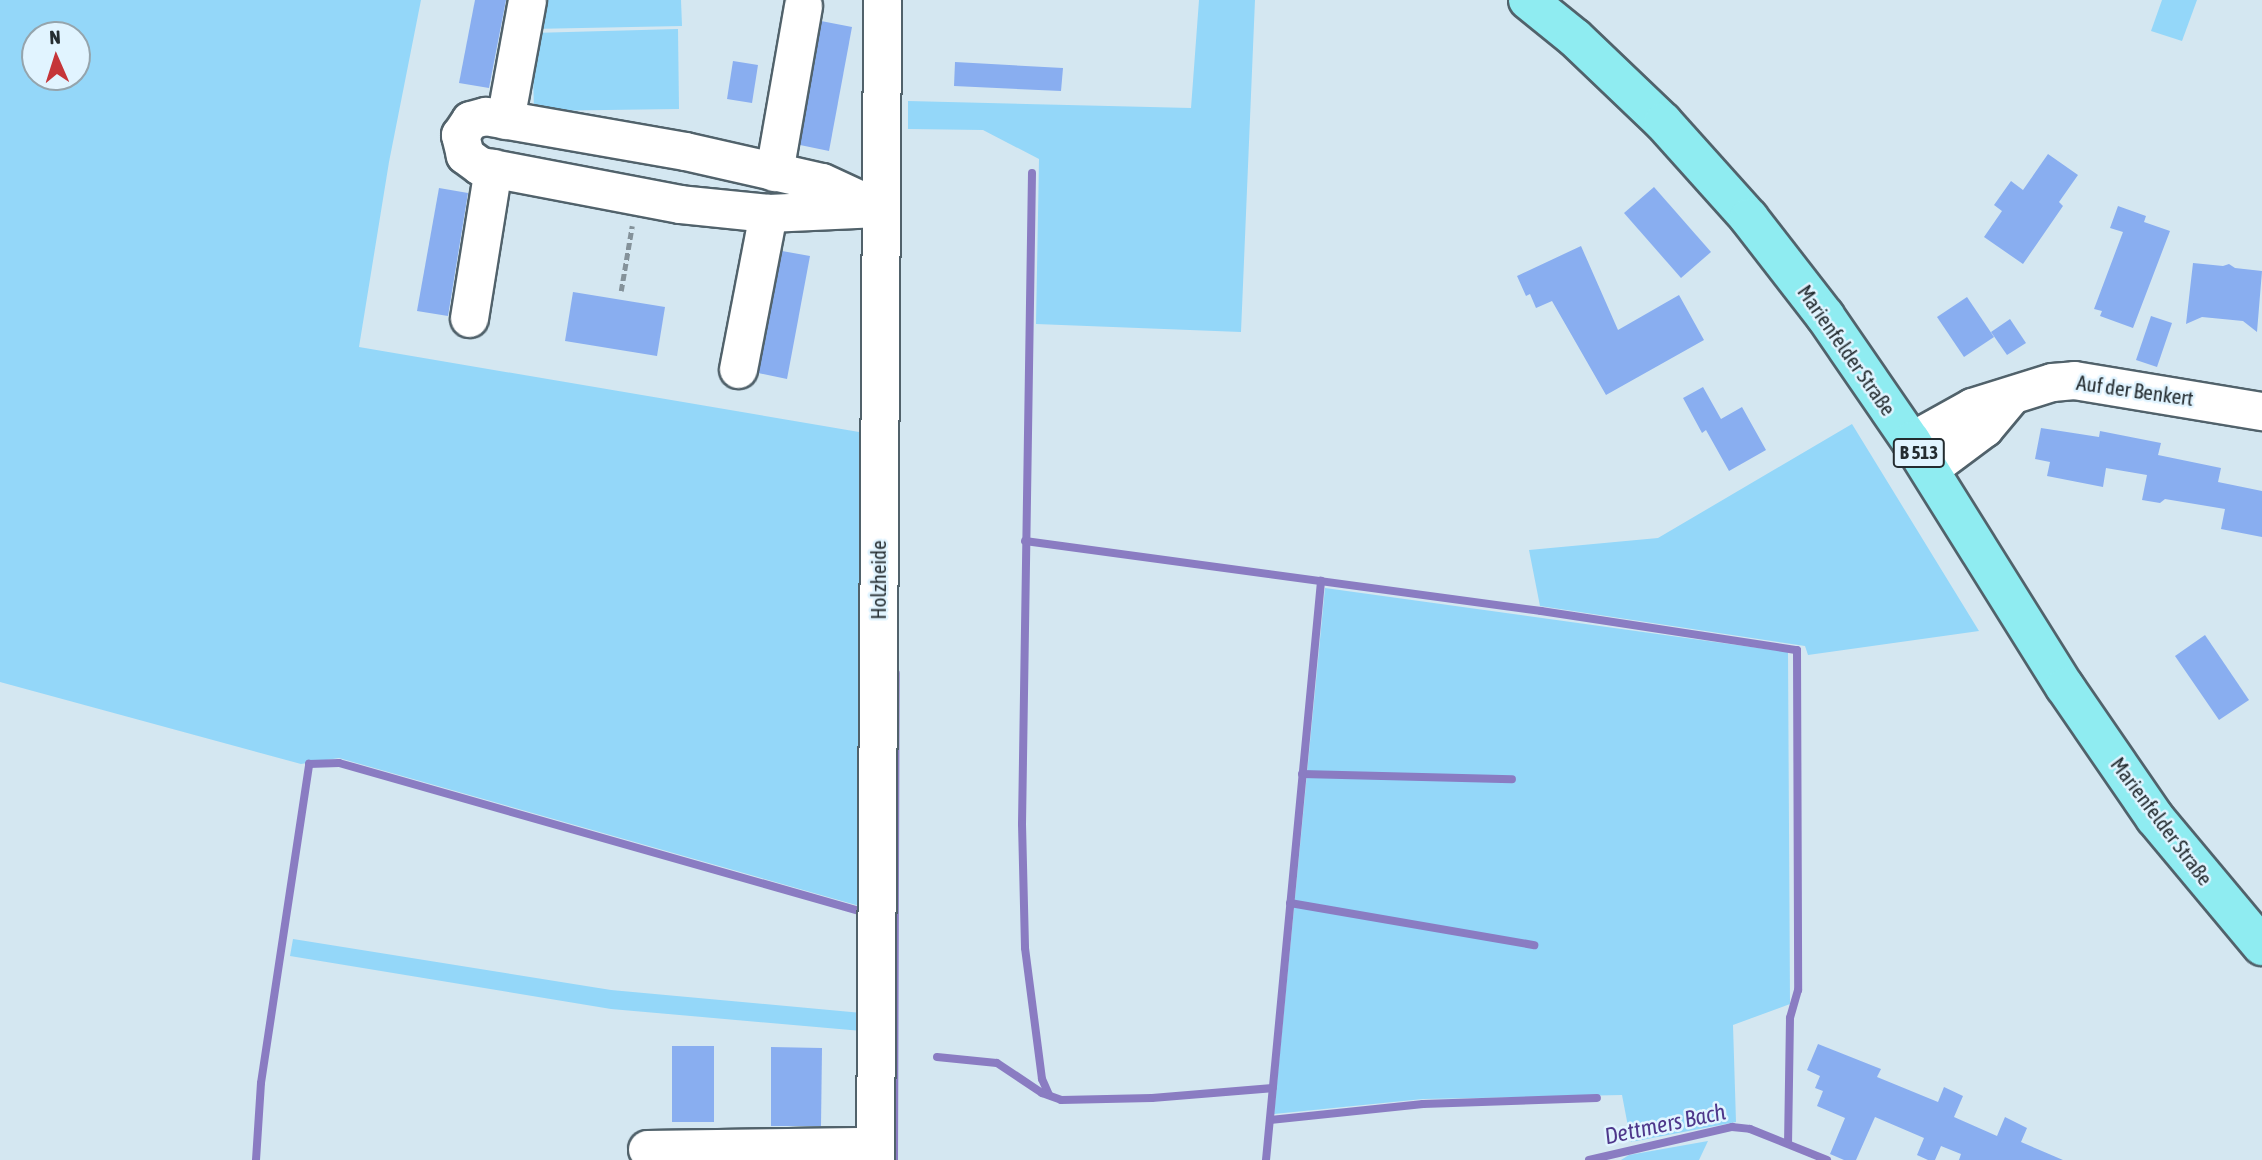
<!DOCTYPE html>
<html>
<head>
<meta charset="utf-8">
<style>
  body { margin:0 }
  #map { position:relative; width:2262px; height:1160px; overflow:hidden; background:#d4e7f1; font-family:"Asap Condensed",sans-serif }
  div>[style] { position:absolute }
  .green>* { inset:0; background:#94d7f9 }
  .stream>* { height:8px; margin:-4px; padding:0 4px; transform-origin:4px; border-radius:4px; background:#8a7cc2 }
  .building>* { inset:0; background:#89aef0 }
  .path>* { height:4.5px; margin-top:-2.25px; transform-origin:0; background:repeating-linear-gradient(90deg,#84929a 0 7px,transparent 0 10.5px) }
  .roads { filter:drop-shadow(2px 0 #51626b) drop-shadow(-2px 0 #51626b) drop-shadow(0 2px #51626b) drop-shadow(0 -2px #51626b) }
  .minor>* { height:37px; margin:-18.5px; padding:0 18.5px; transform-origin:18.5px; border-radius:18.5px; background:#fff }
  .major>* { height:38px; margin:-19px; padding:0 19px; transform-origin:19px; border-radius:19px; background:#8fecf1 }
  span { translate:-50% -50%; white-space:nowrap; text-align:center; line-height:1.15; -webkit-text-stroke:5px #e1f4ff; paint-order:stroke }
  .shield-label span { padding:2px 5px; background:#e1f4ff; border:2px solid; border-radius:5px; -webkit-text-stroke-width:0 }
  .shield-label { font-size:19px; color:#242c30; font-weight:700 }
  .street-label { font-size:21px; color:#242c30 }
  .water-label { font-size:23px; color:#4e378b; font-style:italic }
  .north { position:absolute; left:21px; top:21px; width:70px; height:70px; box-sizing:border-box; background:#e1f4ff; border:2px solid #95a4ac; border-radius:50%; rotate:357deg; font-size:19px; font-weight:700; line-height:28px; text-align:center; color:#242c30 }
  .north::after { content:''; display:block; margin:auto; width:24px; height:32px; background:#c53539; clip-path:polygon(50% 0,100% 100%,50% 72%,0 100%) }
</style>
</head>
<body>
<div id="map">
  <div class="green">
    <div style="clip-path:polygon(evenodd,0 0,421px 0,389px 162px,359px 347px,865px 433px,863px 907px,339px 758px,301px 764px,0 682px,0 0,35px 35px,77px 35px,77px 77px,35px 77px,35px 35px)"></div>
    <div style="clip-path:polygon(535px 0,681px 0,682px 26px,531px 29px)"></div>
    <div style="clip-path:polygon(1199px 0,1255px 0,1241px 332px,1036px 324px,1039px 159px,983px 130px,908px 129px,908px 101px,1191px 108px)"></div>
    <div style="clip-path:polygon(2162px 0,2197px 0,2182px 41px,2151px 31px)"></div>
    <div style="clip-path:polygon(678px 29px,679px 109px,534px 111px,532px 33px)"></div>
    <div style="clip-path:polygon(1852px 424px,1979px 631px,1808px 655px,1805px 646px,1540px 606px,1529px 550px,1658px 538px)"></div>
    <div style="clip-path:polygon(1325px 588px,1788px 652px,1790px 1004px,1733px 1025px,1736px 1122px,1631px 1142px,1622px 1095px,1423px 1099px,1274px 1114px)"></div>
    <div style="clip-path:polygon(293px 939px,611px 990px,862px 1013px,862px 1031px,611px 1009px,290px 956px)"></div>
    <div style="clip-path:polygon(1708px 1141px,1699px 1160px,1621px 1160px,1629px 1155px)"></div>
  </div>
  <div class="stream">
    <div style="left:1032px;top:173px;width:651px;rotate:90.88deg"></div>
    <div style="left:1022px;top:824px;width:124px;rotate:88.6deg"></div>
    <div style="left:1025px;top:948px;width:132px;rotate:82.6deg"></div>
    <div style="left:1042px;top:1079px;width:17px;rotate:66deg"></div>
    <div style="left:1025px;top:541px;width:521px;rotate:7.73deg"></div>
    <div style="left:1541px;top:611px;width:259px;rotate:8.7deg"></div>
    <div style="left:1797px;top:650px;width:340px;rotate:89.8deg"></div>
    <div style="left:1798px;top:990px;width:29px;rotate:106deg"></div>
    <div style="left:1790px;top:1018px;width:125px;rotate:90.9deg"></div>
    <div style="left:1302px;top:774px;width:210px;rotate:1.4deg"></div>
    <div style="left:1290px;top:903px;width:248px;rotate:9.8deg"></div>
    <div style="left:937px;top:1057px;width:60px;rotate:5.7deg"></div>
    <div style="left:997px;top:1063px;width:54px;rotate:33.7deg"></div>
    <div style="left:1042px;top:1093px;width:20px;rotate:20deg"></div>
    <div style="left:1061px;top:1100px;width:91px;rotate:-1.3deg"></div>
    <div style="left:1152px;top:1098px;width:121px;rotate:-4.7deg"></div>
    <div style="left:1270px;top:1120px;width:154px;rotate:-6deg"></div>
    <div style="left:1423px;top:1104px;width:174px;rotate:-2deg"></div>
    <div style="left:256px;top:1160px;width:77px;rotate:-86.3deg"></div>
    <div style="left:261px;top:1083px;width:323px;rotate:-81.4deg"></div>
    <div style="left:309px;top:764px;width:30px;rotate:-2deg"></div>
    <div style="left:339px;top:763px;width:545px;rotate:15.87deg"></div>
    <div style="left:894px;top:1160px;width:487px;rotate:-89.8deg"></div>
    <div style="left:1266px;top:1160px;width:582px;rotate:-84.57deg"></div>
    <div style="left:1589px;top:1160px;width:147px;rotate:-13deg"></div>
    <div style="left:1732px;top:1127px;width:18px;rotate:6deg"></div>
    <div style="left:1750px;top:1129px;width:83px;rotate:21.9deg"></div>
  </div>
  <div class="building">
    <div style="clip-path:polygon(475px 0,506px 0,489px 88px,459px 83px)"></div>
    <div style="clip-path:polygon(821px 21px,852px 27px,829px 151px,800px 145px)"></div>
    <div style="clip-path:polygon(733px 61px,758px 65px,752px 103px,727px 99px)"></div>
    <div style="clip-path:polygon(955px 62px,1063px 68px,1061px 91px,954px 86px)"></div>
    <div style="clip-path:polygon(2048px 154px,2078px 175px,2059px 202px,2063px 206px,2023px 264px,1984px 237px,2002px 211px,1994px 205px,2011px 181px,2023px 190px)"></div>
    <div style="clip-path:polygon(1654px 187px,1711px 252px,1681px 278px,1624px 213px)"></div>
    <div style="clip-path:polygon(439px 188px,468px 193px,448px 316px,417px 311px)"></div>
    <div style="clip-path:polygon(2118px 206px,2146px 216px,2144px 222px,2170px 231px,2133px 328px,2100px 316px,2102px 311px,2094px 309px,2123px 232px,2110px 228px)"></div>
    <div style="clip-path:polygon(1581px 246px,1618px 330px,1679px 295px,1704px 340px,1606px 395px,1552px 301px,1536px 308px,1530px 294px,1526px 296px,1517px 276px)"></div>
    <div style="clip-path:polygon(782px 251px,810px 256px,787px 379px,758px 373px)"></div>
    <div style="clip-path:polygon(2193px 263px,2223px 266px,2229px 264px,2235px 268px,2262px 271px,2257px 332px,2243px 321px,2202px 317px,2186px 324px)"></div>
    <div style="clip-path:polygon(573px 292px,665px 307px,657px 356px,565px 341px)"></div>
    <div style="clip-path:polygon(1967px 297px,1994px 337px,1964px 357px,1937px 317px)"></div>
    <div style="clip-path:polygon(2151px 316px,2172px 323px,2157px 367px,2136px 360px)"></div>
    <div style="clip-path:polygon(2010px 319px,2026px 343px,2007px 355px,1991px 332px)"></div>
    <div style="clip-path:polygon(1703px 387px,1721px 419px,1742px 407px,1766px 450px,1729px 471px,1706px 430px,1702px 433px,1683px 398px)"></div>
    <div style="clip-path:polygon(2041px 428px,2099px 437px,2100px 431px,2161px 443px,2158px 455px,2221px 468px,2218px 482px,2262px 491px,2262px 537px,2221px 529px,2225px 509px,2165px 499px,2160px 503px,2142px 500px,2147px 475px,2106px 468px,2103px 487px,2047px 476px,2050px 462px,2035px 459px)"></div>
    <div style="clip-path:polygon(2205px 635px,2249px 700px,2219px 720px,2175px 656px)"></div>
    <div style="clip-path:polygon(1818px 1044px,1881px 1069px,1877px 1077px,1938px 1102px,1944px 1087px,1963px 1096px,1954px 1117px,1997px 1136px,2005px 1117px,2027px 1128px,2021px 1142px,2063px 1160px,1959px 1160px,1961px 1154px,1941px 1146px,1935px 1160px,1928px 1160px,1917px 1155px,1924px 1138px,1875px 1117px,1856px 1160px,1844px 1160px,1830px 1154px,1845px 1118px,1817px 1106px,1823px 1091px,1815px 1088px,1820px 1076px,1807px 1070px)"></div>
    <div style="clip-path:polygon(672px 1046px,714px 1046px,714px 1122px,672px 1122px)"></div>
    <div style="clip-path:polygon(771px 1047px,822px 1048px,821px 1126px,771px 1126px)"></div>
  </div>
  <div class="path">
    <div style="left:621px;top:291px;width:66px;rotate:-80.4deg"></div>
  </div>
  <div class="roads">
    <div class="minor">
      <div style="left:485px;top:116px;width:203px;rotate:9.9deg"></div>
      <div style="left:685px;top:151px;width:140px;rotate:12.8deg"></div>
      <div style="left:822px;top:182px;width:62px;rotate:24.9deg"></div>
      <div style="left:878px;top:208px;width:110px;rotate:177.4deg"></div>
      <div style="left:768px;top:213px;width:88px;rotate:-174.2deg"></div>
      <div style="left:680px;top:204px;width:204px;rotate:-169.2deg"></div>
      <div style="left:480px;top:166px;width:19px;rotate:-144deg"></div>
      <div style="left:465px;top:155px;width:21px;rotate:-104deg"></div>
      <div style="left:460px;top:135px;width:18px;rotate:-56deg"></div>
      <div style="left:470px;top:120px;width:16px;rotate:-15deg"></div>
      <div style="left:505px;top:120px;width:122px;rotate:-79.6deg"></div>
      <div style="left:774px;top:172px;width:169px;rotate:-80.1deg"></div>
      <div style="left:469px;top:318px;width:152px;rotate:-80.9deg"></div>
      <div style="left:738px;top:369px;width:159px;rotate:-79.1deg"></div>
      <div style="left:1911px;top:441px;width:70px;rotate:-29.1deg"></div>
      <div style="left:1972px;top:407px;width:84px;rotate:-17.4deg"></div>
      <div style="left:2052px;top:382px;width:22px;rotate:-5deg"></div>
      <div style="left:2074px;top:380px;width:191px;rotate:9.4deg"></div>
      <div style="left:1929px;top:469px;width:69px;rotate:-36.7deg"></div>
      <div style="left:1984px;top:428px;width:39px;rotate:-50deg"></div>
      <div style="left:647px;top:1149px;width:228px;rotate:-0.8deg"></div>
      <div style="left:875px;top:1160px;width:1160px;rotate:-89.65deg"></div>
    </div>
    <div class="major">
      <div style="left:1528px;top:0;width:60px;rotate:39deg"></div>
      <div style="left:1575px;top:38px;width:122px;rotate:43.7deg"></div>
      <div style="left:1663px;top:122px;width:129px;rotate:48.1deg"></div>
      <div style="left:1749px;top:218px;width:124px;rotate:52.2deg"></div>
      <div style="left:1825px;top:316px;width:152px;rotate:55.5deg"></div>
      <div style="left:1911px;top:441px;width:290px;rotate:58deg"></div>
      <div style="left:2065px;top:687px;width:159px;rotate:55.5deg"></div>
      <div style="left:2155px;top:818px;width:167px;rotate:50.1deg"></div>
    </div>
  </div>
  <div class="shield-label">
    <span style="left:1919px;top:453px">B 513</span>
  </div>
  <div class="street-label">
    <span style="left:1847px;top:350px;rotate:55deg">Marienfelder Straße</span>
    <span style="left:2135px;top:390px;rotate:8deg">Auf der Benkert</span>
    <span style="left:878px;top:580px;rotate:-90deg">Holzheide</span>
    <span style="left:2162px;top:821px;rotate:53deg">Marienfelder Straße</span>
  </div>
  <div class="water-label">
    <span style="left:1665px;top:1124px;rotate:-12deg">Dettmers Bach</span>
  </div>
  <div class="north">N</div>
</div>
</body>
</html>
